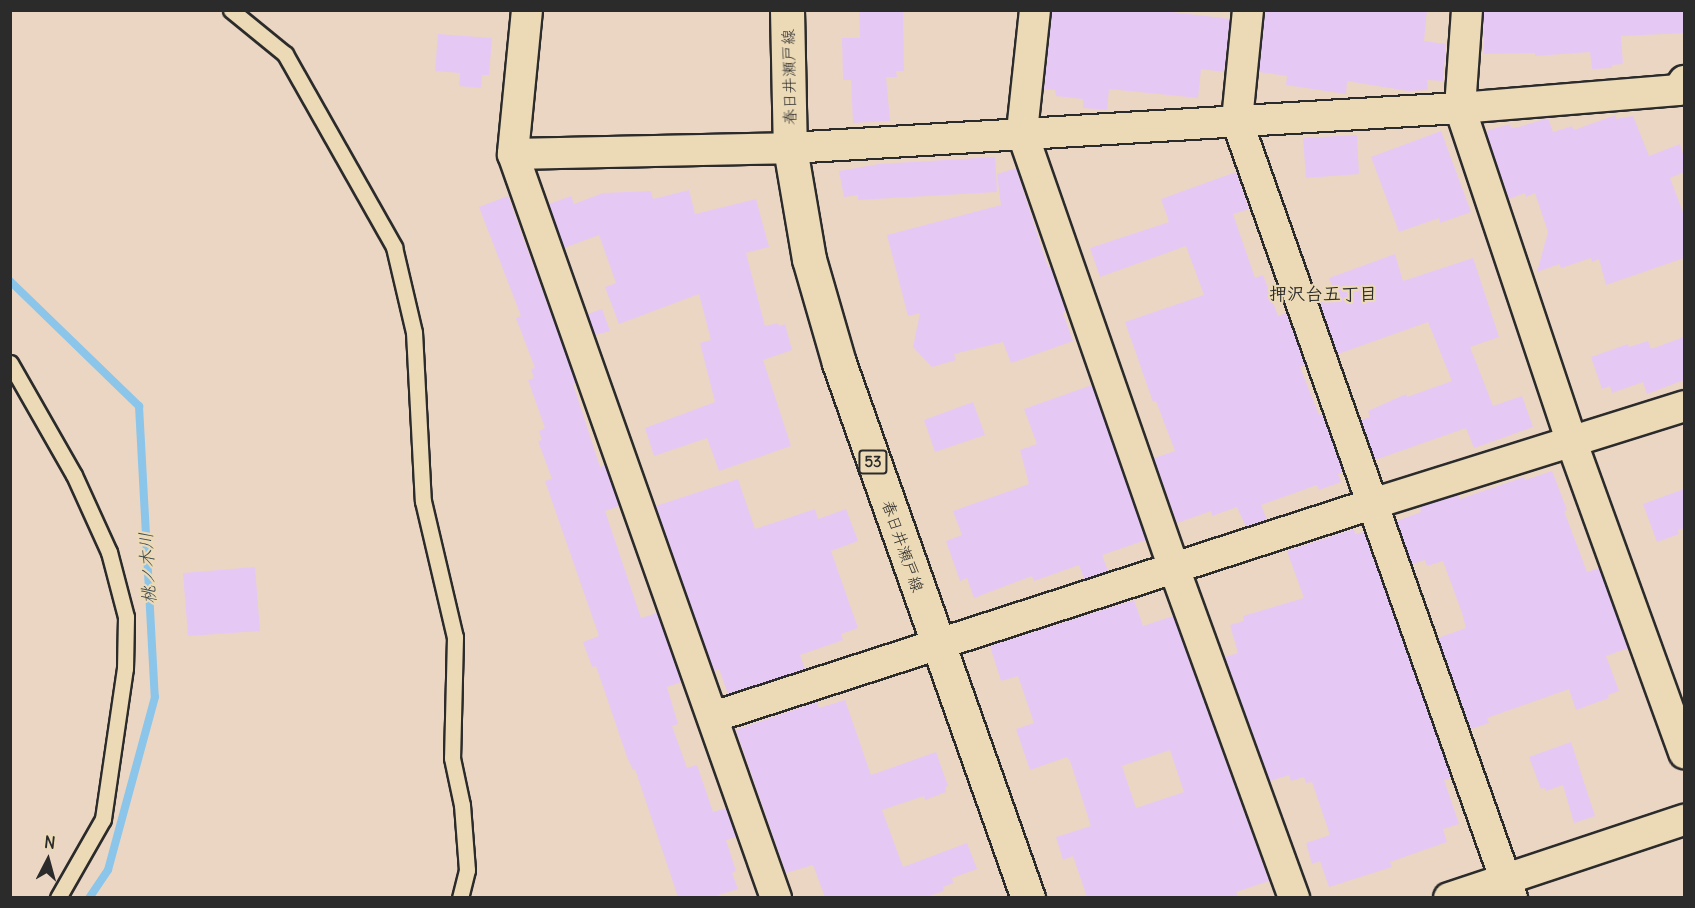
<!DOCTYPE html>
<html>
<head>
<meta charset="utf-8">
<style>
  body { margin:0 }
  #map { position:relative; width:1695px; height:908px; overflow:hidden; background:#ebd6c3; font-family:Delius,"Klee One",sans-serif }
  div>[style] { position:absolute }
  .stream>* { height:8px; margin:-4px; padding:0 4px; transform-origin:4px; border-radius:4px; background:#8bc5ea }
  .building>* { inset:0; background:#e6c8f5 }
  .roads { filter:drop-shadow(2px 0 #2b2b2b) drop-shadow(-2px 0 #2b2b2b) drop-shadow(0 2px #2b2b2b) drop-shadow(0 -2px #2b2b2b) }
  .service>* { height:15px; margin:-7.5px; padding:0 7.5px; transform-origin:7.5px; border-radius:7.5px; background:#ecdab7 }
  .minor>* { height:30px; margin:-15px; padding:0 15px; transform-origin:15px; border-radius:15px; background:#ecdab7 }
  .primary>* { height:33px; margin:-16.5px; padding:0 16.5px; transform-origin:16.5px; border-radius:16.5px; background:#ecdab7 }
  span { translate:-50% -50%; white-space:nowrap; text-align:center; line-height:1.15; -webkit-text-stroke:4.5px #ecdab7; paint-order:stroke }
  .shield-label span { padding:2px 4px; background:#ecdab7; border:2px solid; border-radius:4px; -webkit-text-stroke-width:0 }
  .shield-label { font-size:15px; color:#2b2b2b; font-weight:700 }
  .street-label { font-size:16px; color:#2b2b2b }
  .neighbourhood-label { font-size:18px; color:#2b2b2b; font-weight:700 }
  .water-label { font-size:18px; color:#3e4a51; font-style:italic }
  .frame { position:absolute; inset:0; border:12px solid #2b2b2b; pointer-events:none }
  .north { position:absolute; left:18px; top:830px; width:60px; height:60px; -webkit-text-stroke:4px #ecdab7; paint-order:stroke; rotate:6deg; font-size:16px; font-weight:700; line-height:24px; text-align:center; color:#2b2b2b }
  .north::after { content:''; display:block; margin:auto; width:21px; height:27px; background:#2b2b2b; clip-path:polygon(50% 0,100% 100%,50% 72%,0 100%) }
</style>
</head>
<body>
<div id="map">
  <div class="stream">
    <div style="left:10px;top:281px;width:180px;rotate:44.1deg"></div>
    <div style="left:139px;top:406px;width:291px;rotate:86.9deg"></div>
    <div style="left:155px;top:697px;width:179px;rotate:105.2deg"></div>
    <div style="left:108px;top:870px;width:34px;rotate:124deg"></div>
  </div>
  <div class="building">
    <div style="clip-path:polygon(859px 10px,903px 10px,904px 71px,896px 71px,897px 77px,886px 77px,890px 121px,853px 123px,851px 80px,843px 80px,842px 38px,860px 38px)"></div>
    <div style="clip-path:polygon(1052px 10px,1156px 10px,1230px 19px,1224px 72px,1201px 69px,1198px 98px,1109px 89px,1107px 110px,1083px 108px,1083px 99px,1056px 96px,1055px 90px,1044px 89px)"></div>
    <div style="clip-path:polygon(1265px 10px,1427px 10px,1424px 41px,1446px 44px,1443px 81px,1427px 80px,1428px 90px,1408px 91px,1347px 81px,1346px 94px,1286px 85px,1287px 76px,1259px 72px)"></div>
    <div style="clip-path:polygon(1684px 10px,1684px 33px,1621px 36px,1623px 64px,1612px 65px,1612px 68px,1592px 69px,1590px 52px,1535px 56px,1535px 53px,1484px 54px,1484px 11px)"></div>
    <div style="clip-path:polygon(438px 34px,492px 38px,489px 75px,482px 75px,481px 88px,459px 86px,460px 73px,435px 71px)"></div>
    <div style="clip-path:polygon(1616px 115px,1616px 119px,1633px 116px,1649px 156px,1680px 144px,1684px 157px,1684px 172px,1670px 178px,1684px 215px,1684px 258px,1606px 285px,1599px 259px,1592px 262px,1591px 258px,1561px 268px,1559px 264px,1537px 272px,1548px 232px,1535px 193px,1526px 197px,1525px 193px,1509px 199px,1486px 131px,1510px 124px,1511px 128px,1519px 127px,1548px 118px,1553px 132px,1572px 126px,1574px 130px)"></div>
    <div style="clip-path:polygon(1441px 131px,1471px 212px,1440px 223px,1439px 218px,1399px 232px,1371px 157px)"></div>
    <div style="clip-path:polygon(1357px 135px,1359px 174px,1306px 178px,1303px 138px)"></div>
    <div style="clip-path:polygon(995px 157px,997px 192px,858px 200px,858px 195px,844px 197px,839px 171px,879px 164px)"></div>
    <div style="clip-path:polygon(1016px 168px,1048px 267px,1050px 266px,1066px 311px,1063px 313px,1073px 341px,1011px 363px,1003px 342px,954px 354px,956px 360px,932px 367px,913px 347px,920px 313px,908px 316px,887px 235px,1001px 205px,997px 174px)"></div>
    <div style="clip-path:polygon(1236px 172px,1249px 209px,1233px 214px,1255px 278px,1263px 275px,1278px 316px,1286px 313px,1305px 365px,1300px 367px,1319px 415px,1322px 414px,1343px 472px,1338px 474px,1341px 482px,1319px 490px,1317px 485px,1261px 505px,1267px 520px,1246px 527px,1237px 507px,1212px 516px,1211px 511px,1177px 523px,1154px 458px,1175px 451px,1156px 401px,1153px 402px,1125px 322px,1204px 295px,1186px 246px,1100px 277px,1090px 248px,1169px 222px,1161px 199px)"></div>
    <div style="clip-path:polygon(689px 190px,695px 214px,756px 199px,769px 247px,746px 253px,765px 326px,778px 323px,779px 326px,785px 324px,792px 350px,763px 360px,791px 446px,719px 471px,707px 438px,654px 456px,645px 428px,715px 402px,700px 343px,711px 340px,699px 294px,619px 324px,605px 287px,616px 283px,599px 235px,564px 248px,549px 204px,571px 196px,574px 204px,603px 193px,651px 191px,653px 199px)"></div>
    <div style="clip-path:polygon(508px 196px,576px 383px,573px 384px,600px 467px,605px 465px,619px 506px,605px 511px,641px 618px,657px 613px,681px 682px,667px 687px,678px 724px,672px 726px,687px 768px,697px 765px,713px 812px,726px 808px,736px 837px,726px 840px,736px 871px,732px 873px,738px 889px,712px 897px,678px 897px,635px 769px,633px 770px,627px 757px,596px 666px,592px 667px,583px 642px,599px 636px,545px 481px,552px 479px,538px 441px,542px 440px,539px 431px,545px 428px,528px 380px,534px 378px,531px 369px,535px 368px,516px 318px,521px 316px,479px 207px)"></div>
    <div style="clip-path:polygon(1395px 254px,1403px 281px,1473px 258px,1499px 337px,1470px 347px,1493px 406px,1522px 396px,1533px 427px,1474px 448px,1466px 428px,1375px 460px,1361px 420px,1370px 417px,1368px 411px,1406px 394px,1407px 397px,1452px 381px,1428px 322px,1338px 354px,1319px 301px,1336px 295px,1329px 278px)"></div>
    <div style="clip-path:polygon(602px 309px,610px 331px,595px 335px,588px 314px)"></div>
    <div style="clip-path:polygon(1684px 337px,1684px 380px,1647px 394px,1643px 382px,1612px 393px,1610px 386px,1602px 389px,1591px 357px,1628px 344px,1629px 347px,1648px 341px,1651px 349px)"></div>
    <div style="clip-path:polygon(1092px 385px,1146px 540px,1102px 555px,1108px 571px,1084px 579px,1079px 565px,1034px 581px,1032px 576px,974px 598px,967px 578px,960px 581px,946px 541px,962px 535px,953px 511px,1029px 484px,1020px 450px,1037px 444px,1024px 409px)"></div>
    <div style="clip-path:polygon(973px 402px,985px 435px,935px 452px,924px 420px)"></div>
    <div style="clip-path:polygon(1552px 471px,1567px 510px,1564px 511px,1587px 572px,1599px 568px,1628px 648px,1606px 656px,1619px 691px,1608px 695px,1609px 698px,1576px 710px,1569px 689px,1487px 718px,1489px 723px,1471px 729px,1438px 638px,1466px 628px,1462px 613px,1443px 561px,1427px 566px,1425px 560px,1412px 564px,1397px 521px,1421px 512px,1420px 507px,1458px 495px,1460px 499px,1524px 477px,1525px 480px)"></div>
    <div style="clip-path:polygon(738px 479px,755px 529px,815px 509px,818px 519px,846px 509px,858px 541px,831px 551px,858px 628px,841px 634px,843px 640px,800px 655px,805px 669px,728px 694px,719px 669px,714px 671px,656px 506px)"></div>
    <div style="clip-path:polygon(1684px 489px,1684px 528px,1678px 530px,1679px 534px,1657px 542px,1643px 504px)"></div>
    <div style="clip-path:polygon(1354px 529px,1355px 534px,1364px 532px,1451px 778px,1444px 780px,1459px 824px,1443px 829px,1447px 842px,1390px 862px,1392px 867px,1329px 887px,1320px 861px,1312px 864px,1306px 843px,1330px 835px,1312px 782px,1306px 783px,1304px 777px,1291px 781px,1289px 775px,1270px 781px,1225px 657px,1238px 653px,1230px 625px,1244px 621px,1243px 616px,1304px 598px,1287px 551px)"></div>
    <div style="clip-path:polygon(255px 567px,260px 631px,188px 636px,183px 573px)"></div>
    <div style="clip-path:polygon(evenodd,1134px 600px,1143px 626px,1173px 616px,1269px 881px,1236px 892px,1238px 897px,1087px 897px,1073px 856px,1063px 860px,1056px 837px,1091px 826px,1070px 761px,1067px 757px,1030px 770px,1016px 729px,1034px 723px,1018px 676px,1001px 681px,990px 646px,1134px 600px,1170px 750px,1184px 792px,1136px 808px,1122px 766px,1170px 750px)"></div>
    <div style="clip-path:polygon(845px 700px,871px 775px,936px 752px,948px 786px,945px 787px,946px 792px,925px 800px,924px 796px,882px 810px,903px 867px,967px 843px,977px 869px,952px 878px,953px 883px,943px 887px,944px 891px,926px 897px,825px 897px,813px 865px,786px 873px,736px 730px,817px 702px,819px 708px)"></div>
    <div style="clip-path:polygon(1571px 742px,1595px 816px,1574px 823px,1563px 785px,1546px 791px,1545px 788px,1541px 789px,1529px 757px)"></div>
  </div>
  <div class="roads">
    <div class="service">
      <div style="left:231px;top:10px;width:70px;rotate:39.2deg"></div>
      <div style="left:285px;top:54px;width:222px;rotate:60.5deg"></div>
      <div style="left:394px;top:247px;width:87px;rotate:76.8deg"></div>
      <div style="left:414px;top:332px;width:169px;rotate:87deg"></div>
      <div style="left:423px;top:501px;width:140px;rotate:76.8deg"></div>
      <div style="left:455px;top:637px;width:121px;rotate:91.4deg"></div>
      <div style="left:452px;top:758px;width:48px;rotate:78deg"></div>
      <div style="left:462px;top:805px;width:65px;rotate:85.6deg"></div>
      <div style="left:467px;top:870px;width:29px;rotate:104deg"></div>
      <div style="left:10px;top:363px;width:129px;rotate:60.3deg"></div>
      <div style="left:74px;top:475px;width:85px;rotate:65.6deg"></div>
      <div style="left:109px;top:552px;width:67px;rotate:75.3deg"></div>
      <div style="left:126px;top:617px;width:51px;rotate:91.1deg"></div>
      <div style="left:125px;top:668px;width:153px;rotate:98.3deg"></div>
      <div style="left:103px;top:819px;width:91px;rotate:119.7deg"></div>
    </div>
    <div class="minor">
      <div style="left:527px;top:10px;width:145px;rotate:95.6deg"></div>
      <div style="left:513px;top:154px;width:789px;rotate:70.53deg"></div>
      <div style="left:1035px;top:10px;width:123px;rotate:96.1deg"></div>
      <div style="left:1022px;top:132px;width:462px;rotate:70.8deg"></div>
      <div style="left:1174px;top:568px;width:351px;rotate:70deg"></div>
      <div style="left:1248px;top:10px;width:112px;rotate:95.7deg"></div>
      <div style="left:1237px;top:121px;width:824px;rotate:70.51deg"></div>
      <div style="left:1467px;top:10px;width:98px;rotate:94.1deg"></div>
      <div style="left:1460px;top:108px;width:353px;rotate:71.5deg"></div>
      <div style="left:1572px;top:443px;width:330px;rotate:70.1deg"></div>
      <div style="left:513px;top:154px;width:277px;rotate:-1.2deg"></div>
      <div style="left:790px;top:148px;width:671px;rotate:-3.42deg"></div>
      <div style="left:1460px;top:108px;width:219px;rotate:-4.7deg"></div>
      <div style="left:1678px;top:90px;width:11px;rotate:-56deg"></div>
      <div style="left:713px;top:717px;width:693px;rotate:-17.91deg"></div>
      <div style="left:1372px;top:504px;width:327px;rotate:-17.4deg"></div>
      <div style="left:1449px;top:898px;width:248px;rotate:-18.4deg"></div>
    </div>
    <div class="primary">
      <div style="left:787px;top:10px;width:138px;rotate:88.8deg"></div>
      <div style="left:790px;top:148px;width:113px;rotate:80.3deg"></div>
      <div style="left:809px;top:259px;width:108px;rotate:73.9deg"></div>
      <div style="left:839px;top:363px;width:567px;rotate:70.54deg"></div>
    </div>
  </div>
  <div class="shield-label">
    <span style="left:873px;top:462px">53</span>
  </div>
  <div class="street-label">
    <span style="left:789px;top:77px;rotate:-91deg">春日井瀬戸線</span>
    <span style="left:903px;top:546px;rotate:71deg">春日井瀬戸線</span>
  </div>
  <div class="neighbourhood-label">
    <span style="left:1323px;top:294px">押沢台五丁目</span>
  </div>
  <div class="water-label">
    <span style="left:148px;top:568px;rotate:-93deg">桃ノ木川</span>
  </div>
  <div class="frame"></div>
  <div class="north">N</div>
</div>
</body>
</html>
